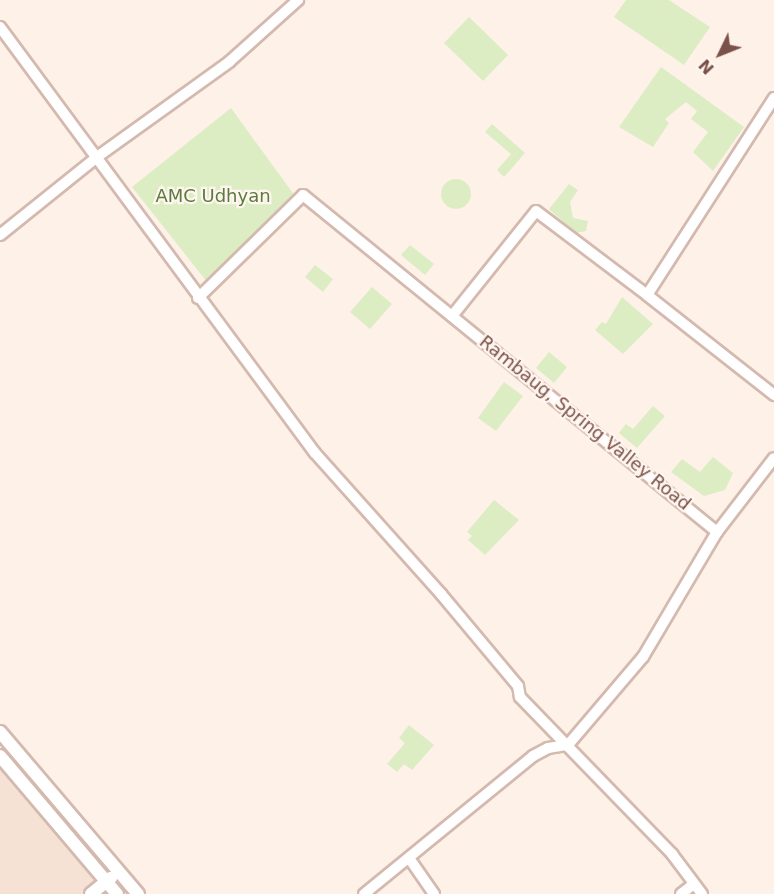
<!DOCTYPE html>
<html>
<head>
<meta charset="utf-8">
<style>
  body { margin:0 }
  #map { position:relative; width:774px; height:894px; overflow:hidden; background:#fef1e8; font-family:"DejaVu Sans",sans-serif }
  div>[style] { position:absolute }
  .residential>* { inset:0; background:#f6e2d5 }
  .green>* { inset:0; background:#dcedc4 }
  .round { border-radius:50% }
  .roads { filter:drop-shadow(2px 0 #d4b9af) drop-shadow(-2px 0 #d4b9af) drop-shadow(0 2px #d4b9af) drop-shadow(0 -2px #d4b9af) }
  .minor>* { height:10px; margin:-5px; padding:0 5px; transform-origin:5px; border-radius:5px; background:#fff }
  .tertiary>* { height:12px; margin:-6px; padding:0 6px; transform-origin:6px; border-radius:6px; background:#fff }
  span { translate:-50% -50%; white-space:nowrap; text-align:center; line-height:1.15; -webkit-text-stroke:4.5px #fff6f0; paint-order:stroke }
  .park-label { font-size:18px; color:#5a7b3d }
  .street-label { font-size:18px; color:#7b5249 }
  .north { position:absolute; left:690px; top:24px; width:60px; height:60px; -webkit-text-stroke:4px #fff6f0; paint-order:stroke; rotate:227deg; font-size:16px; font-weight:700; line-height:24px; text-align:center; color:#7b5249 }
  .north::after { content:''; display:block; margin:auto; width:21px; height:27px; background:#7b5249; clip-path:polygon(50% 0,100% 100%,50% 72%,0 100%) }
</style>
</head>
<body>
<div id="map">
  <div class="residential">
    <div style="clip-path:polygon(0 752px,116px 894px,0 894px)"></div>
  </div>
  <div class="green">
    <div style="clip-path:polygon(626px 0,669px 0,710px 27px,684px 65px,614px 17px)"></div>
    <div style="clip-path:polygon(469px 17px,508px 55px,483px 81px,444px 43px)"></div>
    <div style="clip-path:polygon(661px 67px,744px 127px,713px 171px,693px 152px,708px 132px,691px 119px,697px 111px,686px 102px,665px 119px,669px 123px,653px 147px,619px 127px)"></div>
    <div style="clip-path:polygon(231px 108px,295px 196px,207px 282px,132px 187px)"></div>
    <div style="clip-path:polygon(492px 124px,525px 153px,504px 177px,497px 170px,511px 154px,485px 132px)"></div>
    <div class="round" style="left:441px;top:179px;width:30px;height:30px"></div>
    <div style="clip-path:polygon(569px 184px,578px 190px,570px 202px,573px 218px,588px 221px,586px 231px,576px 233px,549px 209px)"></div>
    <div style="clip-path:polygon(410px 245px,434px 264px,425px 275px,401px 255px)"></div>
    <div style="clip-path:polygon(315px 265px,333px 279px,323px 292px,305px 277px)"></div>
    <div style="clip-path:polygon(372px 287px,392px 304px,370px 329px,350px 312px)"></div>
    <div style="clip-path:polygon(622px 297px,653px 324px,623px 354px,595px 330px,602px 322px,606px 324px)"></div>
    <div style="clip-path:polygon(549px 352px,567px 367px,554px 383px,536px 368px)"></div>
    <div style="clip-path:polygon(504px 382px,523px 396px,496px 431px,478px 418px)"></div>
    <div style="clip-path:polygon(653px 406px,665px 416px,637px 448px,619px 433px,626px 424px,633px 429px)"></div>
    <div style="clip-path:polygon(713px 457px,733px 473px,725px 490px,704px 496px,671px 472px,682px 459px,700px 472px)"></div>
    <div style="clip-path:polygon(494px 500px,519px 520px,485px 555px,468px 540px,472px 536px,467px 532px)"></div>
    <div style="clip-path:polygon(409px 725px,434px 745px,412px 770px,404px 764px,397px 772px,387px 764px,405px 743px,399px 738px)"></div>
  </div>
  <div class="roads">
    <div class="minor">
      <div style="left:0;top:27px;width:530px;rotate:53.52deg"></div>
      <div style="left:315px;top:453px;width:189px;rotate:48.2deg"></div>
      <div style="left:441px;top:594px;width:120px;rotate:50.1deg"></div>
      <div style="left:518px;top:686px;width:11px;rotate:80deg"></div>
      <div style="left:520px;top:697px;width:219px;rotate:45.9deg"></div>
      <div style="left:672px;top:854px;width:50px;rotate:53.1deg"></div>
      <div style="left:774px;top:98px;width:234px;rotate:122.8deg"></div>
      <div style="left:647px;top:295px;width:162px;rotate:38.2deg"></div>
      <div style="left:0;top:235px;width:124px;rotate:-38.8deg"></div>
      <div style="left:97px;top:157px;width:163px;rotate:-35.7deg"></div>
      <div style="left:229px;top:62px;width:93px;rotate:-41.9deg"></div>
      <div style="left:198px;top:298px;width:147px;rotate:-44.4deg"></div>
      <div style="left:303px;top:195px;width:534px;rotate:39.15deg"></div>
      <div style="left:452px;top:316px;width:134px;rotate:-51.3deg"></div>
      <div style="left:536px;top:211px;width:139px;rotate:37.1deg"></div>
      <div style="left:409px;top:858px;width:44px;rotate:55.2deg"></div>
      <div style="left:364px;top:894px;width:218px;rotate:-39.2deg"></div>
      <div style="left:533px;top:756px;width:17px;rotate:-28deg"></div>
      <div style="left:548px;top:748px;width:20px;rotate:-9deg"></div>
      <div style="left:568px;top:745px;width:116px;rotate:-49.6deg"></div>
      <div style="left:643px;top:657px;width:145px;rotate:-59.4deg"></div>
      <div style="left:717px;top:532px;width:93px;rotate:-52.4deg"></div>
      <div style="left:681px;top:894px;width:16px;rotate:-38deg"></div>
    </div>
    <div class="tertiary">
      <div style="left:0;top:732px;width:213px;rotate:49.6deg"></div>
      <div style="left:0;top:756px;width:181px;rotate:49.7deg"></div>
      <div style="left:91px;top:894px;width:26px;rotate:-39deg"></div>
    </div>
  </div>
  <div class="park-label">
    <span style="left:213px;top:196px">AMC Udhyan</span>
  </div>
  <div class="street-label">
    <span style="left:585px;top:423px;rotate:39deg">Rambaug, Spring Valley Road</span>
  </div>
  <div class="north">N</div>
</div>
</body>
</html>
